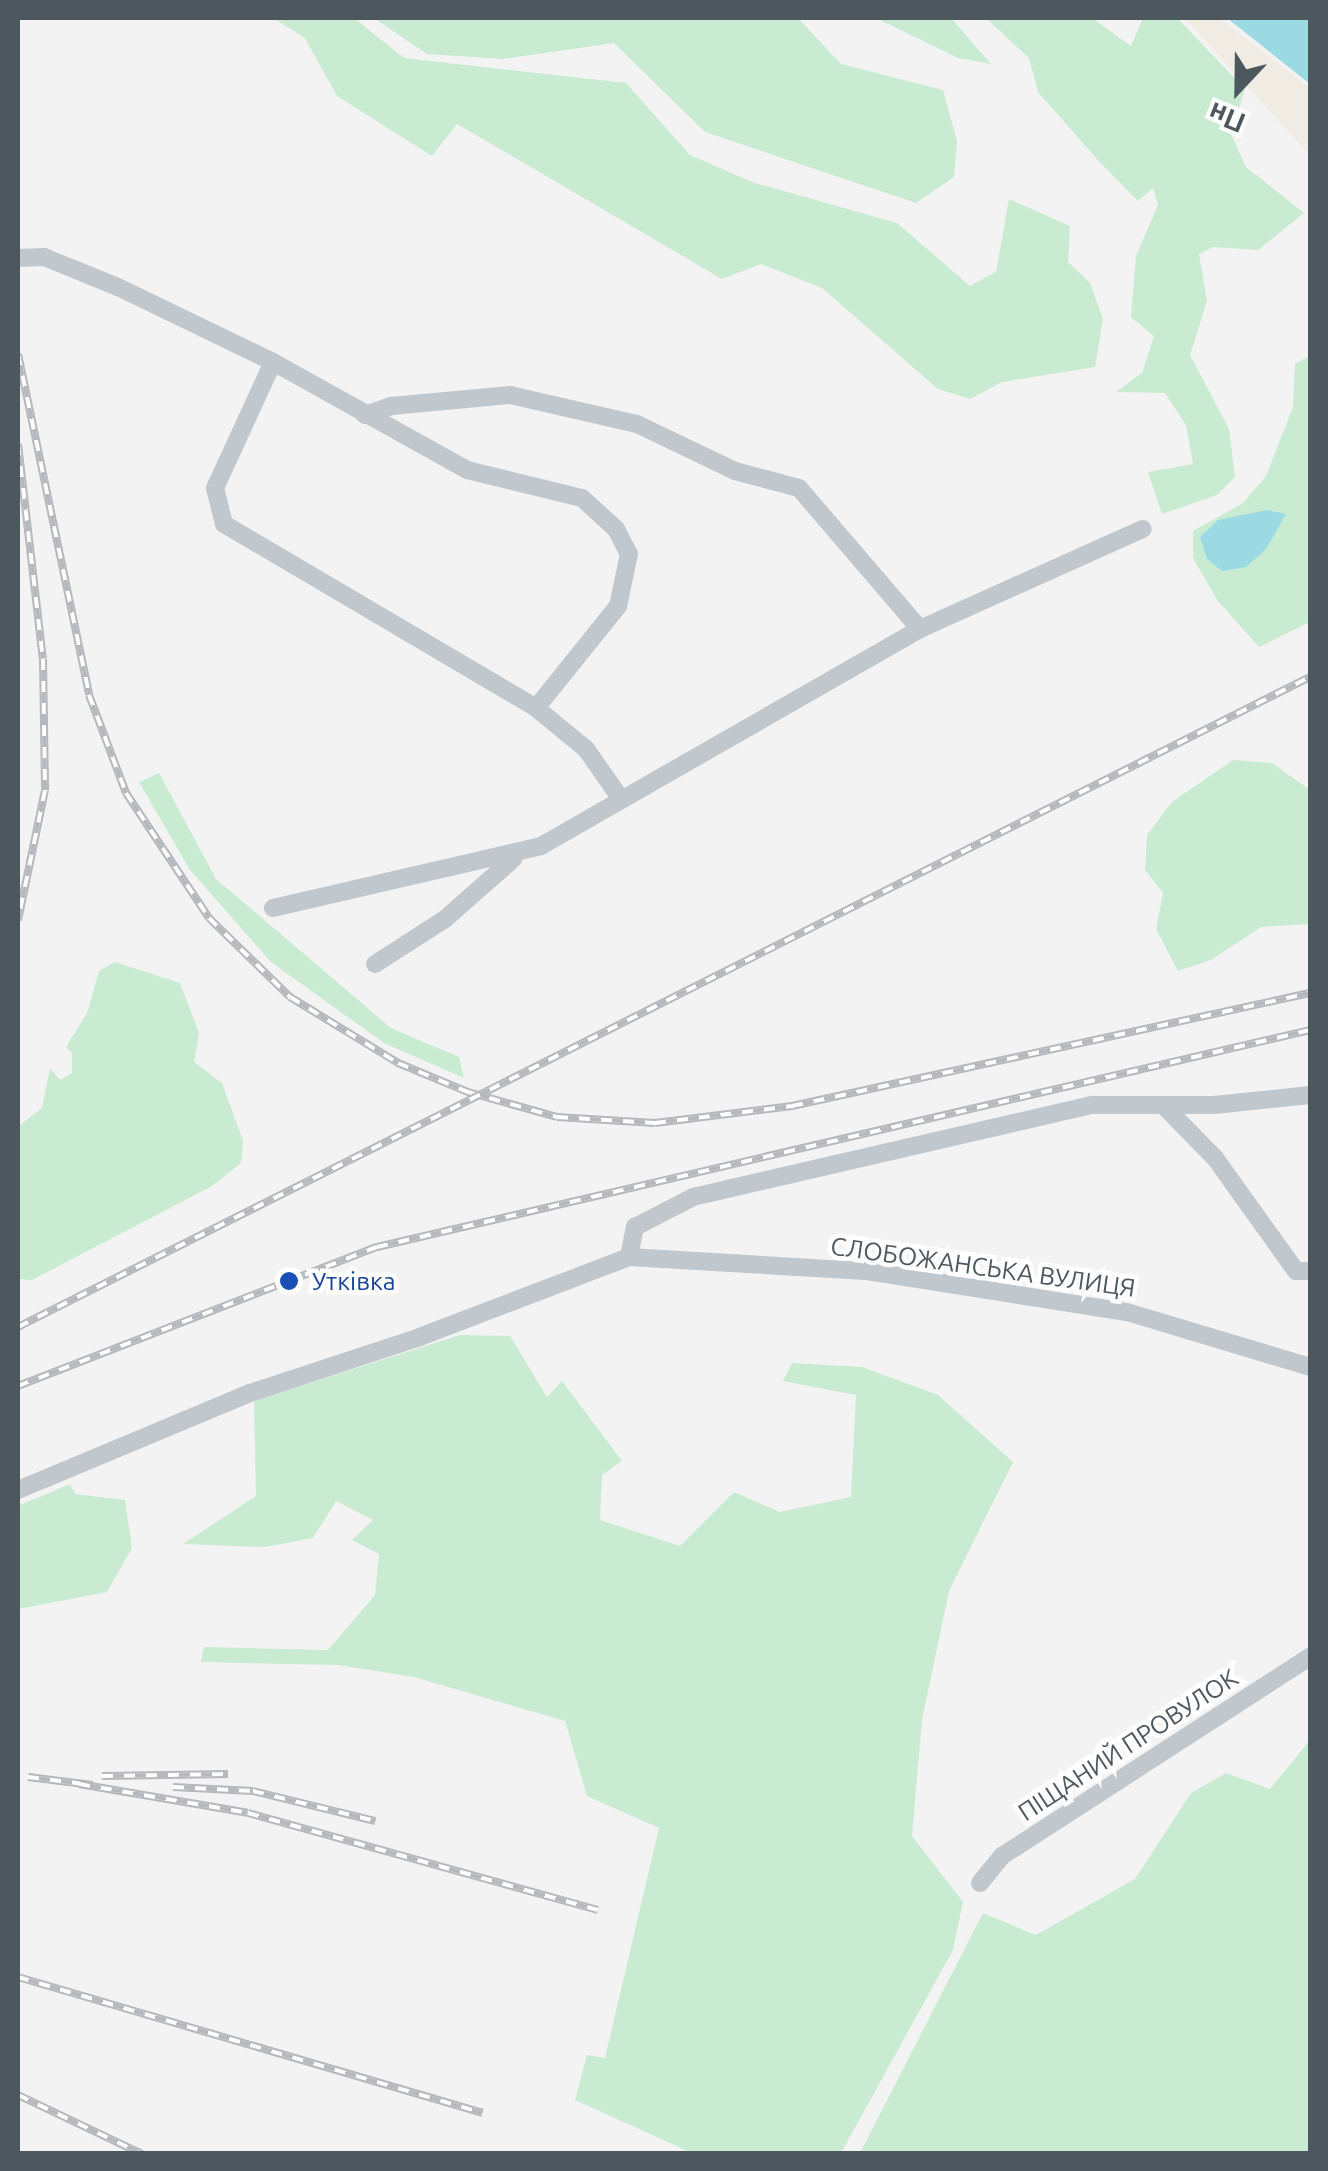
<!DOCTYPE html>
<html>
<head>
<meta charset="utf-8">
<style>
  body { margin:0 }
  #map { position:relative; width:1328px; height:2171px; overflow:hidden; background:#f4f3f3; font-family:Ubuntu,sans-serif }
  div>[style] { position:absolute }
  .green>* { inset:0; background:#c8ebd2 }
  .sand>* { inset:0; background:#f0ebe3 }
  .water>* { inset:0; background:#9bdae2 }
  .minor>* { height:18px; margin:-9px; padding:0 9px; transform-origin:9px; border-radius:9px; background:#c0c8cd }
  .rail>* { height:8px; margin-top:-4px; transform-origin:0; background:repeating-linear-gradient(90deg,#fff 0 11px,#b5b8bc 0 22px); box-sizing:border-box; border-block:2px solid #b5b8bc }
  .dots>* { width:28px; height:28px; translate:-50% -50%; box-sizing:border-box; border:5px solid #fff; border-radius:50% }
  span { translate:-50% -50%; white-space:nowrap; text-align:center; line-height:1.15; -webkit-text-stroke:9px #fff; paint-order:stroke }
  .street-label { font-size:25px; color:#4c575e }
  .transit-label { font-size:25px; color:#164399 }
  .left { translate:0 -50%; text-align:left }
  .frame { position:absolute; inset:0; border:20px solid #4c575e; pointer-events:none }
  .north { position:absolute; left:1188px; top:40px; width:100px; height:100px; -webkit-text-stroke:8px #fff; paint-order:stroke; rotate:202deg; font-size:28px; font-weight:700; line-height:40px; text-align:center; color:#4c575e }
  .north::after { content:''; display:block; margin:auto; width:35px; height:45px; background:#4c575e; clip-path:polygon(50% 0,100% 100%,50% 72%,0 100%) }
</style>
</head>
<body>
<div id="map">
  <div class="green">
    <div style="clip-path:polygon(273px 18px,354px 18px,404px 58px,626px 83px,690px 155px,752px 182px,897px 223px,970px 286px,996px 272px,1009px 199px,1070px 226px,1068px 262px,1090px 283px,1103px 319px,1095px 367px,1002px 382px,970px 399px,938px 389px,822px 288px,761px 264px,722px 279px,457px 124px,432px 156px,337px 96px,305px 38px)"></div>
    <div style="clip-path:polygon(374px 18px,798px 18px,841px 64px,943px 90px,957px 141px,954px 177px,916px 203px,705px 132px,614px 43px,503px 59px,427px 54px)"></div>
    <div style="clip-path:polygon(876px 18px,951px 18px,991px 64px,958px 58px)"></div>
    <div style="clip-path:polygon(986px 18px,1092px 18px,1131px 46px,1143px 18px,1177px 18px,1245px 89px,1231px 134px,1246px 167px,1304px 213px,1258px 250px,1213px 247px,1199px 254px,1207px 301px,1190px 355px,1229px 429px,1235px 477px,1217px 495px,1162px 514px,1148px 472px,1193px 464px,1186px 425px,1165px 393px,1116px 392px,1142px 373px,1154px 336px,1131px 317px,1136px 256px,1158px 205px,1153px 188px,1138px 201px,1096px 158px,1038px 92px,1029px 58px)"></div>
    <div style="clip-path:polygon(1310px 356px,1310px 622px,1259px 647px,1217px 600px,1193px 558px,1193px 531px,1243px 503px,1266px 476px,1293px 407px,1295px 364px)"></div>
    <div style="clip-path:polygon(1233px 760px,1272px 763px,1310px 790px,1310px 924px,1261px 927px,1211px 960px,1178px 971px,1156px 929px,1163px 893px,1145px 870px,1147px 835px,1172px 802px)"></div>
    <div style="clip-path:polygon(159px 773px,216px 879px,391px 1028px,459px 1057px,464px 1078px,384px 1043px,271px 962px,190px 870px,139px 782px)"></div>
    <div style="clip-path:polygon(115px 962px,180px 983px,199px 1033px,194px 1062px,222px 1083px,243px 1141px,241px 1163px,212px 1186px,32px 1280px,18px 1279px,20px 1125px,42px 1108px,50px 1068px,60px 1080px,72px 1073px,72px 1053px,66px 1047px,87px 1013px,99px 971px)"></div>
    <div style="clip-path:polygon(460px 1335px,510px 1336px,547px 1397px,562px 1381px,622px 1461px,602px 1475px,600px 1520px,680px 1546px,734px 1492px,780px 1512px,851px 1497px,856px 1395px,783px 1381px,792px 1363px,862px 1367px,938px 1395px,1013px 1462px,949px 1591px,922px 1720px,912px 1836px,963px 1902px,953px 1950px,841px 2153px,692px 2153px,575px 2100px,587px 2055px,605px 2058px,659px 1828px,587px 1796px,565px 1721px,414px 1677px,338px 1665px,201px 1662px,204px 1647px,328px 1650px,375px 1595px,379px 1554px,352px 1540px,373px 1520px,336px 1501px,313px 1538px,265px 1547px,183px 1544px,256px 1496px,254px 1401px)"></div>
    <div style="clip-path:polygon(70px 1484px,75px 1494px,125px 1500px,132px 1548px,107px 1592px,18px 1609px,18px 1506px)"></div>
    <div style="clip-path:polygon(1310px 1740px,1310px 2153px,860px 2153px,983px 1913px,1036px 1935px,1135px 1879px,1191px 1793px,1226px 1773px,1270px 1789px)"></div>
  </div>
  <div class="sand">
    <div style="clip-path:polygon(1185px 18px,1219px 18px,1310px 88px,1310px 155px)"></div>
  </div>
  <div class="water">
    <div style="clip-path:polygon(1227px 18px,1310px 18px,1310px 84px)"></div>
    <div style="clip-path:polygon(1267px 510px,1286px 514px,1266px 549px,1246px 567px,1222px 571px,1207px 559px,1200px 537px,1218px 520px)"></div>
  </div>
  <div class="minor">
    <div style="left:18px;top:258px;width:26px;rotate:-2deg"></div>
    <div style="left:44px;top:257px;width:80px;rotate:22.1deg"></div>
    <div style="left:118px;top:287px;width:172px;rotate:25.8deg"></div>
    <div style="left:273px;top:362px;width:222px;rotate:29.1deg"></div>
    <div style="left:467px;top:470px;width:118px;rotate:13.7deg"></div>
    <div style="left:582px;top:498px;width:46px;rotate:42.4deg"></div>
    <div style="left:616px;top:529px;width:28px;rotate:63deg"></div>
    <div style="left:629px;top:554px;width:53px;rotate:101.9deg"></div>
    <div style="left:618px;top:606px;width:131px;rotate:128.8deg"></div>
    <div style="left:536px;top:708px;width:65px;rotate:39.4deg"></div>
    <div style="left:586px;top:749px;width:61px;rotate:55deg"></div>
    <div style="left:273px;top:362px;width:139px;rotate:114.7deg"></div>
    <div style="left:215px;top:488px;width:37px;rotate:76deg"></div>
    <div style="left:224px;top:524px;width:362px;rotate:30.5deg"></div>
    <div style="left:365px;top:415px;width:28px;rotate:-19deg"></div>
    <div style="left:391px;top:406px;width:120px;rotate:-5.3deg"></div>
    <div style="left:510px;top:395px;width:130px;rotate:12.9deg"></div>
    <div style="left:637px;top:424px;width:109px;rotate:25.6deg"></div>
    <div style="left:735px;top:471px;width:66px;rotate:14.9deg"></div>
    <div style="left:799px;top:488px;width:186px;rotate:49.4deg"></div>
    <div style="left:273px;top:908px;width:275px;rotate:-13deg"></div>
    <div style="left:541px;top:846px;width:437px;rotate:-29.8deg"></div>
    <div style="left:920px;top:629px;width:244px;rotate:-24.2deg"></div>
    <div style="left:375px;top:964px;width:83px;rotate:-32.7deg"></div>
    <div style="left:445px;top:919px;width:91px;rotate:-41.4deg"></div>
    <div style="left:1164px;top:1106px;width:73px;rotate:45.6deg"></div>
    <div style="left:1215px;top:1158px;width:139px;rotate:54.4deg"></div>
    <div style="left:1296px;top:1271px;width:14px"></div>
    <div style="left:629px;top:1257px;width:31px;rotate:-79deg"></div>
    <div style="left:635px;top:1227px;width:65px;rotate:-27.3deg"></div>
    <div style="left:693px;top:1197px;width:410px;rotate:-13deg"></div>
    <div style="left:1093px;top:1105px;width:121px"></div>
    <div style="left:1214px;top:1105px;width:97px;rotate:-5.9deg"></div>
    <div style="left:18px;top:1490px;width:251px;rotate:-22.7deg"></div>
    <div style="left:250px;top:1393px;width:176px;rotate:-18.2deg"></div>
    <div style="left:417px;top:1338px;width:227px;rotate:-20.9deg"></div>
    <div style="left:629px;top:1257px;width:238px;rotate:3.4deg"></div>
    <div style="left:867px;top:1271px;width:263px;rotate:9deg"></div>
    <div style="left:1127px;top:1312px;width:191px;rotate:16.7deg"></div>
    <div style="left:980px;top:1883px;width:35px;rotate:-51deg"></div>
    <div style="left:1002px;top:1856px;width:367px;rotate:-32.9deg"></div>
  </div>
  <div class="rail">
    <div style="left:18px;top:354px;width:348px;rotate:78.2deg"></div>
    <div style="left:89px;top:695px;width:105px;rotate:69.3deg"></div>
    <div style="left:126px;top:793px;width:150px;rotate:56.4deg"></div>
    <div style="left:209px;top:918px;width:113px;rotate:44.3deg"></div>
    <div style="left:290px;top:997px;width:127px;rotate:31.4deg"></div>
    <div style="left:398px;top:1063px;width:76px;rotate:22.5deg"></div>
    <div style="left:468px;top:1092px;width:92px;rotate:15.7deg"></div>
    <div style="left:557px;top:1117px;width:98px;rotate:3.5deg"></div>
    <div style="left:655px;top:1123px;width:138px;rotate:-7.1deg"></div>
    <div style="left:792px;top:1106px;width:530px;rotate:-12.31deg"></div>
    <div style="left:18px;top:444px;width:216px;rotate:83.4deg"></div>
    <div style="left:43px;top:659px;width:131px;rotate:89.1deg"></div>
    <div style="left:45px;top:790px;width:133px;rotate:101.7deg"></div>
    <div style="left:18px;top:1327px;width:1446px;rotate:-26.71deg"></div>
    <div style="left:18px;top:1386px;width:385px;rotate:-21.2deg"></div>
    <div style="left:377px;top:1247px;width:958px;rotate:-13.09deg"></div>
    <div style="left:102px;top:1776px;width:126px;rotate:-0.9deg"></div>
    <div style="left:28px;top:1777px;width:65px;rotate:7deg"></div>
    <div style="left:79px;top:1784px;width:171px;rotate:9.7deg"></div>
    <div style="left:248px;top:1813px;width:363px;rotate:15.5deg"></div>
    <div style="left:173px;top:1787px;width:80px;rotate:2.9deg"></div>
    <div style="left:253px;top:1791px;width:126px;rotate:13.8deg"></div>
    <div style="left:18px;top:1977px;width:484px;rotate:16.3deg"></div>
    <div style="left:18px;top:2095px;width:137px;rotate:25.4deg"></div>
  </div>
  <div class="dots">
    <div style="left:289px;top:1281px;background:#1a4fb4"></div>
  </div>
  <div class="street-label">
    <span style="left:983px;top:1267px;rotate:8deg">СЛОБОЖАНСЬКА ВУЛИЦЯ</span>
    <span style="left:1128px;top:1745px;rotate:-33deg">ПІЩАНИЙ ПРОВУЛОК</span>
  </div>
  <div class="transit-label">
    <span class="left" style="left:312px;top:1281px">Уткiвка</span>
  </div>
  <div class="frame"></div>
  <div class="north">Пн</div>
</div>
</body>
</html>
